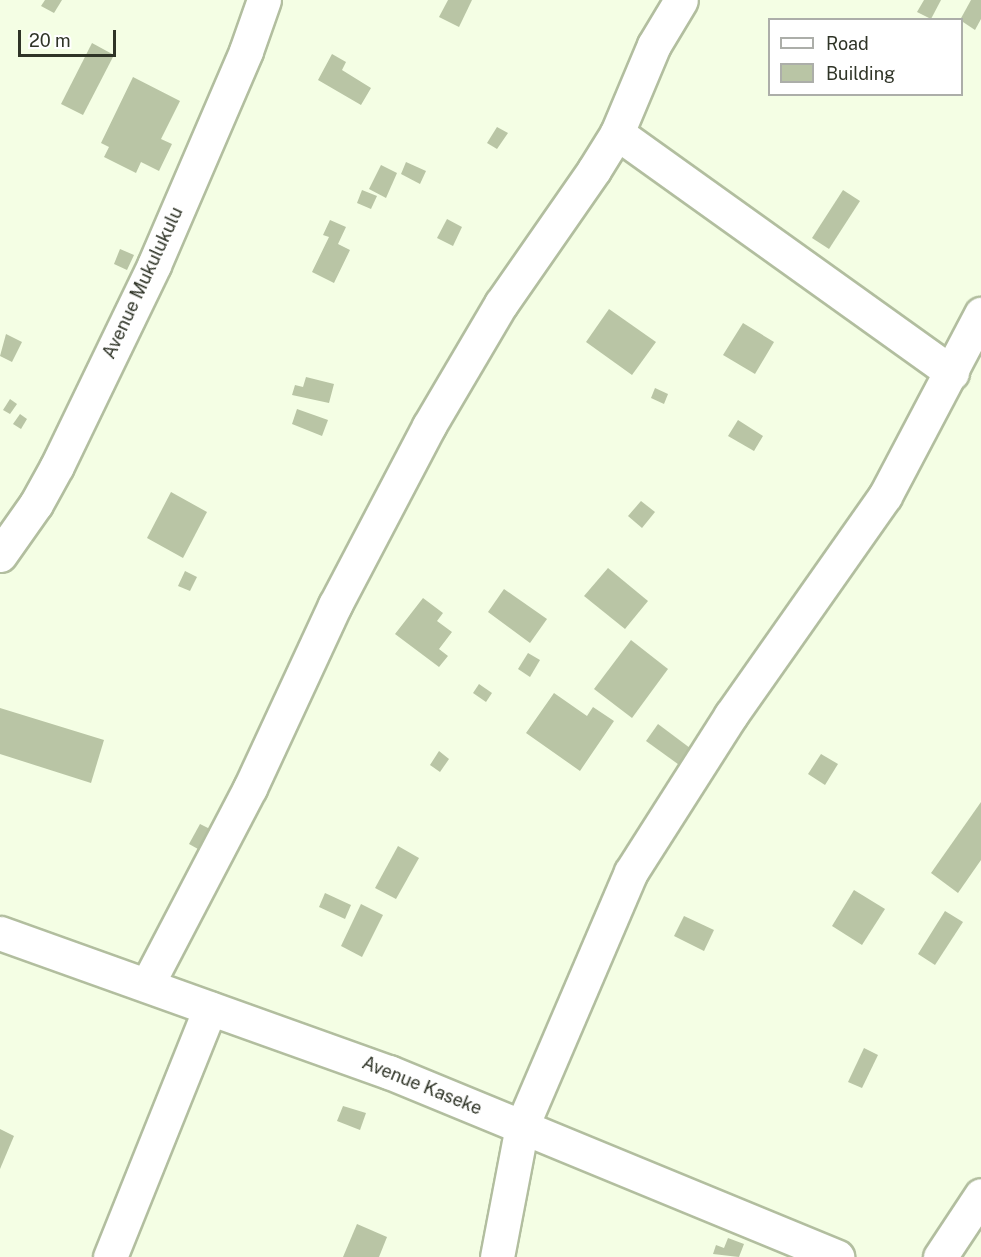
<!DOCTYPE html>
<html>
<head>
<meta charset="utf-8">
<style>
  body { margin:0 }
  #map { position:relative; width:981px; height:1257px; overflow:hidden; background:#f4fee4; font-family:"Public Sans",sans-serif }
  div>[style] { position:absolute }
  .building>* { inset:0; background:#b9c5a5 }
  .roads { filter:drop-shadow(2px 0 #b2be9f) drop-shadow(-2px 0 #b2be9f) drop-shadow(0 2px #b2be9f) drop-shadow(0 -2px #b2be9f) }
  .street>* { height:33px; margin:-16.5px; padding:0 16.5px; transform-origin:16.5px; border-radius:16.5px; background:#fff }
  span { translate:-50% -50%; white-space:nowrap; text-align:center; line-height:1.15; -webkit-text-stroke:6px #fff; paint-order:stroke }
  .street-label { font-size:18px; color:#2f3427 }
  .legend { position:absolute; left:768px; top:18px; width:195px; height:78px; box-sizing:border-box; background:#fff; border:2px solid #acaea9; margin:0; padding:8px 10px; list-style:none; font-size:18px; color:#2f3427 }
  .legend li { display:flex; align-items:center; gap:12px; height:30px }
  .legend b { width:30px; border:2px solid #acaea9 }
  .scale { position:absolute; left:18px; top:30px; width:98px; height:27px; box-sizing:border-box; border:3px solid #2f3427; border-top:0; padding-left:8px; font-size:18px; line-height:21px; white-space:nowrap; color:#2f3427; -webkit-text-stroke:4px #fff; paint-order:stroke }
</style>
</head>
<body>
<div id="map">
  <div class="building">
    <div style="clip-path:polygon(45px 0,62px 0,54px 13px,41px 6px)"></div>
    <div style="clip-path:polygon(448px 0,472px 0,459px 27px,439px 17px)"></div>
    <div style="clip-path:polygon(924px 0,941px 0,931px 19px,917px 12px)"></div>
    <div style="clip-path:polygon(971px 0,981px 0,981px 19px,975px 30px,960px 20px)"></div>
    <div style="clip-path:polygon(92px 43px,114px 55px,83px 115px,61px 104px)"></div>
    <div style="clip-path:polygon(332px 54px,346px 62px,342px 70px,371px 88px,361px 105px,318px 80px)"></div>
    <div style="clip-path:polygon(133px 77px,180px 101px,161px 139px,172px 144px,159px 171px,141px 162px,136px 173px,104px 157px,109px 147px,101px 143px)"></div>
    <div style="clip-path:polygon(497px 127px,508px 133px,497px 149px,487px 143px)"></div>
    <div style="clip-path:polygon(406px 162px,426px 171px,420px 184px,401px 174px)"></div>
    <div style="clip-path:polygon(381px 165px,397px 173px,386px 198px,369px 189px)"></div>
    <div style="clip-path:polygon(362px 190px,377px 196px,371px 209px,357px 203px)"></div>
    <div style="clip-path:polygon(843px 190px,860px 201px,829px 249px,812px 238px)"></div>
    <div style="clip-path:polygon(447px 219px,462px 227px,453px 246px,437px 238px)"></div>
    <div style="clip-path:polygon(330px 220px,346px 227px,338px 244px,350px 250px,334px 283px,312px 272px,329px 237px,323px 235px)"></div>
    <div style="clip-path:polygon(120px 249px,134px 255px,127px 270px,114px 264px)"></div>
    <div style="clip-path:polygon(609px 309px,656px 342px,632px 375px,586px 342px)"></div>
    <div style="clip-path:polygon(743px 323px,774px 342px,755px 374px,723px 355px)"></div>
    <div style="clip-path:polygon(6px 334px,22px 342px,12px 362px,0 356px)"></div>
    <div style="clip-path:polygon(306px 377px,334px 384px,329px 403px,292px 395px,295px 385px,303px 387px)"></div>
    <div style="clip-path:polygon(655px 388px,668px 394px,664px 404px,651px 398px)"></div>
    <div style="clip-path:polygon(10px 399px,17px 404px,10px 414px,3px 410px)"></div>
    <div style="clip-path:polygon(297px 409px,328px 420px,322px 436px,292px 424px)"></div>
    <div style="clip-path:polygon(20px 414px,27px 419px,21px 429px,13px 424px)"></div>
    <div style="clip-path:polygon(738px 420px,763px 436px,754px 451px,728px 436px)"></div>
    <div style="clip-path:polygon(171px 492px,207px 512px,183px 558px,147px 538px)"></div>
    <div style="clip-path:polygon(641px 501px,655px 512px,642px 528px,628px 516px)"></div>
    <div style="clip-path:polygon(608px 568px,648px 601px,625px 629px,584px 596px)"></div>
    <div style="clip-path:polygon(185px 571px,197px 577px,190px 591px,178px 586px)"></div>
    <div style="clip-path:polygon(504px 589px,547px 619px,530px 643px,488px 612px)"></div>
    <div style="clip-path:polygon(423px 598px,443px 613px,437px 621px,452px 632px,439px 649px,448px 656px,439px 667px,395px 634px)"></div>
    <div style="clip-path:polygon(631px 640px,668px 669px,632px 718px,594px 689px)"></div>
    <div style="clip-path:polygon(528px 653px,540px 660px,530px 677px,518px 669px)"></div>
    <div style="clip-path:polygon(479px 684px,492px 693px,486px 702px,473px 693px)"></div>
    <div style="clip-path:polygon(554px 693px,587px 716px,593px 707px,614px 721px,580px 771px,526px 733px)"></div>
    <div style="clip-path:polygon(0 708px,104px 740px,91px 783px,0 754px)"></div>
    <div style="clip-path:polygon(658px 724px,694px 751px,682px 767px,646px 741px)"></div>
    <div style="clip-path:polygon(439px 751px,449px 759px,440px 772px,430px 765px)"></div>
    <div style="clip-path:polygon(821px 754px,838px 764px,825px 785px,808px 774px)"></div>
    <div style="clip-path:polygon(981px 802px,981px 860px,958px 893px,931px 873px)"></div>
    <div style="clip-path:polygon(200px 824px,210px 829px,198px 849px,189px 844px)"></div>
    <div style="clip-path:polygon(398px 846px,419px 858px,396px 899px,375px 888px)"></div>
    <div style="clip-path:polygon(854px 890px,885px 909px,862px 945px,832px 926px)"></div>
    <div style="clip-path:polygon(325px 893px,351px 905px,345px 919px,319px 907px)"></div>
    <div style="clip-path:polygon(361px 904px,383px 915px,362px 957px,341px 946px)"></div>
    <div style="clip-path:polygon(945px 911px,963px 922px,935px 965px,918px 954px)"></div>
    <div style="clip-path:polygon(684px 916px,714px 930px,704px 951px,674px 936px)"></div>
    <div style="clip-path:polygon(864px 1048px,878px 1055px,862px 1088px,848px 1082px)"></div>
    <div style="clip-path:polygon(343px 1106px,366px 1113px,360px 1130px,337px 1121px)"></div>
    <div style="clip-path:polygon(0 1129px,14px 1136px,0 1169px)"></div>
    <div style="clip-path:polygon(357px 1224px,387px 1237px,379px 1257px,343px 1257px)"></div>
    <div style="clip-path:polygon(728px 1238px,744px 1244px,739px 1257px,713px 1254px,716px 1245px,724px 1248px)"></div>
  </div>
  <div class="roads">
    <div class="street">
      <div style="left:617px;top:133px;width:412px;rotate:35.6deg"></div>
      <div style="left:0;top:555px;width:62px;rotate:-54.8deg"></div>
      <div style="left:36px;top:504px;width:43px;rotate:-61.1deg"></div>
      <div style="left:57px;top:466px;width:223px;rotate:-64.2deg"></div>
      <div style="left:154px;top:265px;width:233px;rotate:-66.7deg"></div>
      <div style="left:246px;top:51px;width:54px;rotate:-70.6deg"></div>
      <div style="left:0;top:933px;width:413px;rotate:19.7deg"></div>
      <div style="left:389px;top:1072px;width:485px;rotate:22.4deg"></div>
      <div style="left:148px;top:983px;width:220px;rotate:-62.4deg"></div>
      <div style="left:250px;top:788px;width:202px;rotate:-65.1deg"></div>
      <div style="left:335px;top:605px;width:202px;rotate:-62.3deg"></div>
      <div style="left:429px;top:426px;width:142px;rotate:-59.5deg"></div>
      <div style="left:501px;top:304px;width:163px;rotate:-55.2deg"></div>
      <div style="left:594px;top:170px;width:44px;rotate:-58.1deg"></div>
      <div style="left:617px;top:133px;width:95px;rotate:-67.2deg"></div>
      <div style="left:654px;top:45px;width:52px;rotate:-59deg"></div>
      <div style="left:110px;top:1257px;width:268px;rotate:-68.1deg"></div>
      <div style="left:497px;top:1257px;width:133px;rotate:-79.2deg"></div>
      <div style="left:522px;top:1126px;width:276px;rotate:-66.8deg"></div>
      <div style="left:631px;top:872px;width:186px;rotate:-57.5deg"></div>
      <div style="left:731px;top:715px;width:268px;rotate:-54.9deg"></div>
      <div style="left:885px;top:496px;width:206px;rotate:-62.2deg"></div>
      <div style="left:940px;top:1257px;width:74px;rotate:-56.5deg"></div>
    </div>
  </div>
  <div class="street-label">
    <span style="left:143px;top:283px;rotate:-65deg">Avenue Mukulukulu</span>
    <span style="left:422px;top:1086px;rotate:22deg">Avenue Kaseke</span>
  </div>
  <ul class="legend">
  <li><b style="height:8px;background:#fff"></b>Road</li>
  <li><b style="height:16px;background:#b9c5a5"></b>Building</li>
  </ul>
  <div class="scale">20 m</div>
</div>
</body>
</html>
